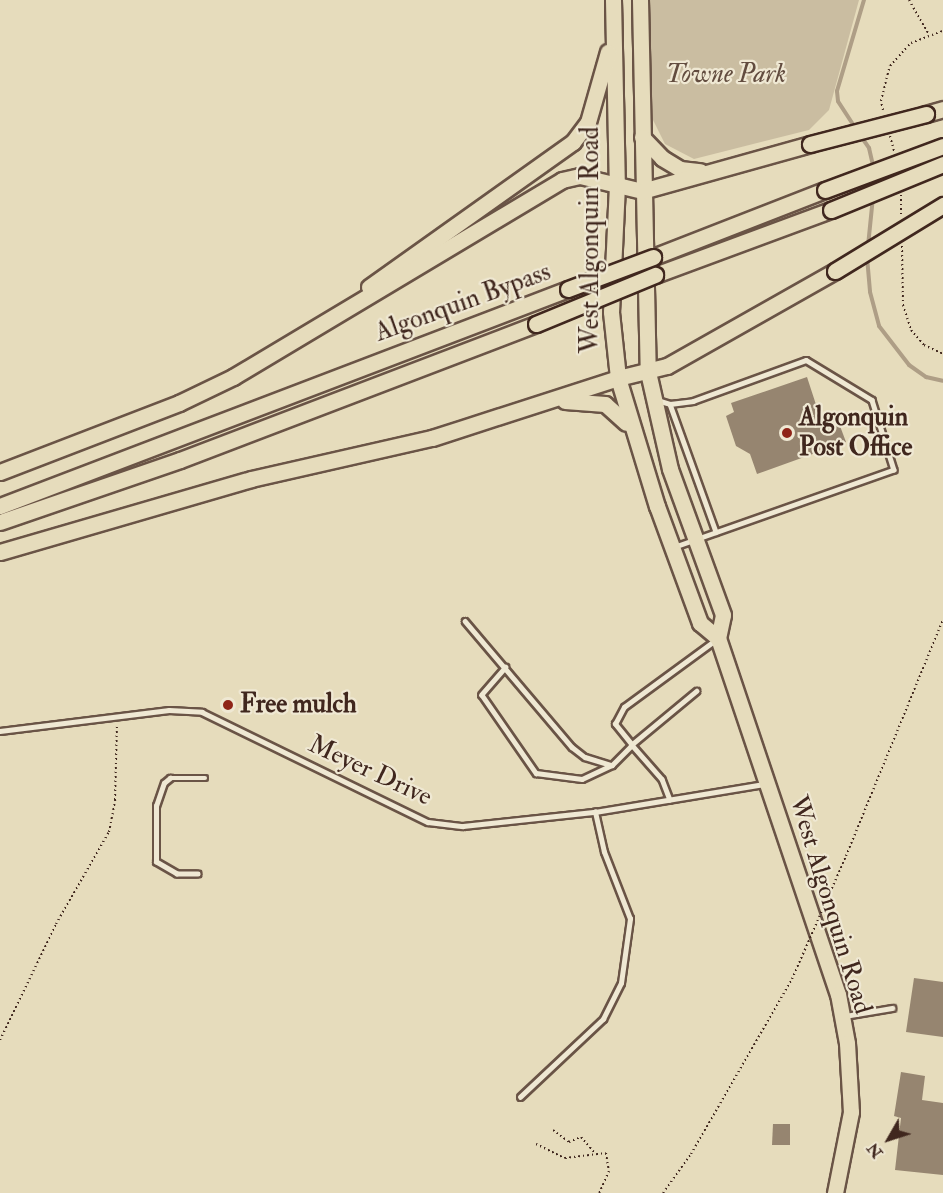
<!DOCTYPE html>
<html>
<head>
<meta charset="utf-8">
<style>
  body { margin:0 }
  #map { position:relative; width:943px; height:1193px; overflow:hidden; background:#e6dcbc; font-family:"IM FELL Double Pica",serif }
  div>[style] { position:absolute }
  .green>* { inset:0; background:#cabda1 }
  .stream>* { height:4px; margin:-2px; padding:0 2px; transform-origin:2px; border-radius:2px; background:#ae9e86 }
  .building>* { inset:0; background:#968570 }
  .path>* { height:2px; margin-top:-1px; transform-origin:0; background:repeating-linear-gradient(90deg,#40271e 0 1.5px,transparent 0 4.5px) }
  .roads { filter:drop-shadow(2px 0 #6a5446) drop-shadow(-2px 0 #6a5446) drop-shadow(0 2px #6a5446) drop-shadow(0 -2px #6a5446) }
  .service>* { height:4.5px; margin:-2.25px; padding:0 2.25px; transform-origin:2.25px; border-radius:2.25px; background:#efe8d3 }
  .primary>* { height:15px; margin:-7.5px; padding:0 7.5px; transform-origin:7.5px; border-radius:7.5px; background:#e6dcbc }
  .path-bridge>* { height:2px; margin-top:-1px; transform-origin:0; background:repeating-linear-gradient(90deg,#40271e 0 1.5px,transparent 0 4.5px) }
  .bridges { filter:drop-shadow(2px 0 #40271e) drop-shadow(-2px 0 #40271e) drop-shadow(0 2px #40271e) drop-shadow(0 -2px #40271e) }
  .primary-bridge>* { height:15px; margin:-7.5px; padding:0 7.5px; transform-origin:7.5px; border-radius:7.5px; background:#e6dcbc }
  .dots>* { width:16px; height:16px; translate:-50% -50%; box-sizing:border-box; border:3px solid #efe8d3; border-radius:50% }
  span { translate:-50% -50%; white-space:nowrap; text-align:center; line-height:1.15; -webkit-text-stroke:4.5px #efe8d3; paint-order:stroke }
  .park-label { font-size:26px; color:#624c3f; font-style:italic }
  .street-label { font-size:26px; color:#40271e }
  .poi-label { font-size:26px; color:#40271e; font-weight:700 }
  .left { translate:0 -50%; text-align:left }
  .north { position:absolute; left:859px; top:1109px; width:60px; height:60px; -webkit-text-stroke:4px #efe8d3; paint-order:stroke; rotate:231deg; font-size:16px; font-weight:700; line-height:24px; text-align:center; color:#40271e }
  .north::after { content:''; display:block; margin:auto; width:21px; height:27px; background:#40271e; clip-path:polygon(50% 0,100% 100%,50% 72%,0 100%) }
</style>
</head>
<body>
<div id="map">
  <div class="green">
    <div style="clip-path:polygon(648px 0,859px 0,829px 110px,809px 130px,694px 159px,665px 144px,653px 120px)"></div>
  </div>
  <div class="stream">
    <div style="left:856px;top:129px;width:33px;rotate:-123deg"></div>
    <div style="left:838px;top:101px;width:10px;rotate:-96deg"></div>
    <div style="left:837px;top:91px;width:95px;rotate:-73.5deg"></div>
    <div style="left:860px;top:135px;width:16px;rotate:55deg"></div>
    <div style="left:869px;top:148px;width:22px;rotate:77deg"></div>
    <div style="left:868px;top:246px;width:49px;rotate:-84.2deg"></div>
    <div style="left:867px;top:257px;width:35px;rotate:85deg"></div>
    <div style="left:870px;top:292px;width:35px;rotate:75deg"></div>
    <div style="left:879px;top:326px;width:49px;rotate:52.4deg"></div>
    <div style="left:909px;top:365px;width:21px;rotate:35deg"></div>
    <div style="left:926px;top:377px;width:17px;rotate:13deg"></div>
  </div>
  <div class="building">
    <div style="clip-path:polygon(807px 377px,822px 423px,837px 418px,846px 442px,757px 474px,750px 454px,736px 446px,726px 416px,734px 412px,731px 403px)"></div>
    <div style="clip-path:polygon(914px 978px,943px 982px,943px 1037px,906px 1032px)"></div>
    <div style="clip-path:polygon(901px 1072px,925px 1076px,922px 1100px,943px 1103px,943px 1175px,895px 1170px,901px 1118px,894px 1116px)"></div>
    <div style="clip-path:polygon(773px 1124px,790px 1124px,790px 1145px,772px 1145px)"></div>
  </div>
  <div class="path">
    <div style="left:909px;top:0;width:39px;rotate:60deg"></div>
    <div style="left:883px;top:110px;width:9px;rotate:-103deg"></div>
    <div style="left:881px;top:101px;width:36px;rotate:-76deg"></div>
    <div style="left:890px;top:66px;width:31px;rotate:-48deg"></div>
    <div style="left:911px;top:43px;width:34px;rotate:-21deg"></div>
    <div style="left:890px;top:136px;width:16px;rotate:75deg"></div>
    <div style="left:901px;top:195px;width:21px;rotate:90deg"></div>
    <div style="left:902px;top:246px;width:59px;rotate:89deg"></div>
    <div style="left:903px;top:305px;width:26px;rotate:72deg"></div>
    <div style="left:911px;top:330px;width:20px;rotate:49deg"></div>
    <div style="left:924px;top:345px;width:21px;rotate:25deg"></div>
    <div style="left:846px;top:856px;width:255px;rotate:-67.7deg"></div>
    <div style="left:0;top:1040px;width:129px;rotate:-64.2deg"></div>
    <div style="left:56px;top:924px;width:106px;rotate:-60.1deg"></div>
    <div style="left:109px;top:832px;width:33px;rotate:-79deg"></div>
    <div style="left:115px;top:800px;width:74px;rotate:-88.5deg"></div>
    <div style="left:553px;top:1130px;width:20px;rotate:37deg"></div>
    <div style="left:569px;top:1142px;width:13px;rotate:-23deg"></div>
    <div style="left:581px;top:1137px;width:20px;rotate:49deg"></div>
    <div style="left:536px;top:1144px;width:32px;rotate:26deg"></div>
    <div style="left:565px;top:1158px;width:41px;rotate:-7deg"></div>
    <div style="left:606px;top:1153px;width:18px;rotate:81deg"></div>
    <div style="left:609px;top:1171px;width:24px;rotate:114deg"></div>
    <div style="left:663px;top:1193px;width:48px;rotate:-54.3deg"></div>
    <div style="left:691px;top:1154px;width:202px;rotate:-60deg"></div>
  </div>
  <div class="roads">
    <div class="service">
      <div style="left:657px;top:400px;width:14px;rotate:17deg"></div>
      <div style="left:670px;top:404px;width:23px;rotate:-7deg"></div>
      <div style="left:693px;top:401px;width:120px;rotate:-19.9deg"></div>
      <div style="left:806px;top:360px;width:77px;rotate:31.2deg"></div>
      <div style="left:872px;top:400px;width:73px;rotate:72.6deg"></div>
      <div style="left:894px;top:470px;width:232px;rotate:160.6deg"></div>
      <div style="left:670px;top:404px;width:136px;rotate:70.2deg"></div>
      <div style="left:465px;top:621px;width:165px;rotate:49.7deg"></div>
      <div style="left:572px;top:747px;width:16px;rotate:38deg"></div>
      <div style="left:585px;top:757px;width:28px;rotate:17deg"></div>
      <div style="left:612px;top:765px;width:28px;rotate:-45deg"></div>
      <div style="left:632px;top:745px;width:45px;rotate:48.6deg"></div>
      <div style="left:662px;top:779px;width:22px;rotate:69deg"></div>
      <div style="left:506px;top:667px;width:37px;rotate:131deg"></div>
      <div style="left:482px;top:695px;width:95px;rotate:55.3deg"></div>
      <div style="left:536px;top:773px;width:46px;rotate:7.4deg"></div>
      <div style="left:582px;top:779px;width:33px;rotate:-25deg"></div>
      <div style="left:697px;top:691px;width:85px;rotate:140.3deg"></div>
      <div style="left:632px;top:745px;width:27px;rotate:-129deg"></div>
      <div style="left:615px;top:724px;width:19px;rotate:-62deg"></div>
      <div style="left:624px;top:707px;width:115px;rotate:-36.2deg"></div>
      <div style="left:0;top:731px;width:170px;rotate:-7.1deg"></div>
      <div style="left:169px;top:710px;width:33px;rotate:3deg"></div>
      <div style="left:202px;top:712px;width:251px;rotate:26deg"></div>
      <div style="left:428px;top:822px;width:35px;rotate:7deg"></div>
      <div style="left:463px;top:826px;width:133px;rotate:-6.1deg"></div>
      <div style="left:595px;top:812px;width:171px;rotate:-9.4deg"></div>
      <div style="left:198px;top:874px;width:21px;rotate:180deg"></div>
      <div style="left:177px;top:874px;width:24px;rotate:-150deg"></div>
      <div style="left:156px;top:862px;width:56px;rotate:-90deg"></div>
      <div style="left:156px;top:806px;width:24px;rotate:-71deg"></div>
      <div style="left:164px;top:783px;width:8px;rotate:-40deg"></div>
      <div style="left:170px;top:778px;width:35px"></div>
      <div style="left:845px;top:1016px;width:48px;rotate:-9.7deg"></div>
      <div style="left:520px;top:1097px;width:114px;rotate:-43.2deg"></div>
      <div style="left:603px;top:1019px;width:40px;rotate:-63.4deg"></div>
      <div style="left:621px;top:983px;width:65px;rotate:-82deg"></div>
      <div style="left:630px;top:919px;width:72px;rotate:-111.2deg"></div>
      <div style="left:604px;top:852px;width:41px;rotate:-102.7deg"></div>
    </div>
    <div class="primary">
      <div style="left:613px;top:0;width:185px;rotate:88.8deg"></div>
      <div style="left:617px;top:185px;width:127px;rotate:92.7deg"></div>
      <div style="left:611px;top:312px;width:66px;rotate:83.9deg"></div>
      <div style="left:618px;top:378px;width:134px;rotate:73.1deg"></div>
      <div style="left:657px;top:506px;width:125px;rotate:69.8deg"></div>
      <div style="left:700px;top:623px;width:23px;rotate:40deg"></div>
      <div style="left:640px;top:0;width:372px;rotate:88.8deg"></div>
      <div style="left:648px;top:372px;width:99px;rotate:77.2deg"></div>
      <div style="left:670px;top:469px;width:155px;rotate:70deg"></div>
      <div style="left:723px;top:615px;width:24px;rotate:102deg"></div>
      <div style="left:718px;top:638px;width:376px;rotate:71.4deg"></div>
      <div style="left:838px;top:994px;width:50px;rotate:79.6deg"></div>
      <div style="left:847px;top:1043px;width:69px;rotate:86.7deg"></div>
      <div style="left:851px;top:1112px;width:83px;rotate:101.2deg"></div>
      <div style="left:926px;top:114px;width:18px;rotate:-16deg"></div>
      <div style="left:642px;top:137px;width:29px;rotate:46deg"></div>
      <div style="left:662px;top:158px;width:21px;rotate:31deg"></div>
      <div style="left:680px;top:169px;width:20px;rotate:6deg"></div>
      <div style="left:653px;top:257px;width:185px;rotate:-21.3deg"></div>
      <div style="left:655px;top:275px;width:188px;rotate:-20.3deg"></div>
      <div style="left:369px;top:287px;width:250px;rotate:-35.4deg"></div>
      <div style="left:573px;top:142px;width:25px;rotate:-53deg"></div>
      <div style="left:588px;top:122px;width:73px;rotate:-74.1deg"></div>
      <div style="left:565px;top:401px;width:40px;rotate:4.3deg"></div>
      <div style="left:605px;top:404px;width:28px;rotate:42deg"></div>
      <div style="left:0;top:472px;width:192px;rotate:-21.1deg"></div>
      <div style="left:179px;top:403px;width:60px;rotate:-25.7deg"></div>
      <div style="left:233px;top:377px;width:383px;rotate:-30.9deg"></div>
      <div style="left:562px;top:180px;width:18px;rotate:-13deg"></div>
      <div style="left:580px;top:176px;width:64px;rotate:13.6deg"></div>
      <div style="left:642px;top:191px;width:174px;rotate:-15.6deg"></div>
      <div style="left:0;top:506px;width:608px;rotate:-20.91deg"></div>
      <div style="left:0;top:522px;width:190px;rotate:-19deg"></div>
      <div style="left:180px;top:460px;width:381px;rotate:-20.9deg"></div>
      <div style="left:0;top:552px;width:261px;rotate:-16.2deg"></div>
      <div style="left:251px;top:479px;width:186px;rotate:-12.8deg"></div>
      <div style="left:432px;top:438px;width:195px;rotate:-17.9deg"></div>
      <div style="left:618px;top:378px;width:50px;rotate:-13.8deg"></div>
      <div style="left:667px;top:366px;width:193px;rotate:-29.5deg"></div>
    </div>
  </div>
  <div class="path-bridge">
    <div style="left:792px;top:979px;width:134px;rotate:-66.3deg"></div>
  </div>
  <div class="bridges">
    <div class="primary-bridge">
      <div style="left:810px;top:144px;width:120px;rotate:-14.5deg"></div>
      <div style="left:825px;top:190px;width:126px;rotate:-20.4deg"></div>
      <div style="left:831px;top:210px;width:121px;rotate:-22.3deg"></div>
      <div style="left:835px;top:271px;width:127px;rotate:-31.4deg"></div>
      <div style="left:568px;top:289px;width:91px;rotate:-20.6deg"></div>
      <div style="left:536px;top:324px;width:129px;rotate:-22.4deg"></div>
    </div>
  </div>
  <div class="dots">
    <div style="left:787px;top:433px;background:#8f2418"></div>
    <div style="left:228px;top:705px;background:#8f2418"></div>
  </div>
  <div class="park-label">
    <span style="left:726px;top:75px">Towne Park</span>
  </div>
  <div class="street-label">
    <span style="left:591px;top:240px;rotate:-90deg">West Algonquin Road</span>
    <span style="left:463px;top:303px;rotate:-20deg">Algonquin Bypass</span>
    <span style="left:370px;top:771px;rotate:25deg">Meyer Drive</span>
    <span style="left:830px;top:905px;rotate:73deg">West Algonquin Road</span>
  </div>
  <div class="poi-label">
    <span class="left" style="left:799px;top:433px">Algonquin<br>Post Office</span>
    <span class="left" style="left:240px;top:705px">Free mulch</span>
  </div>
  <div class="north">N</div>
</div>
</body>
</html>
